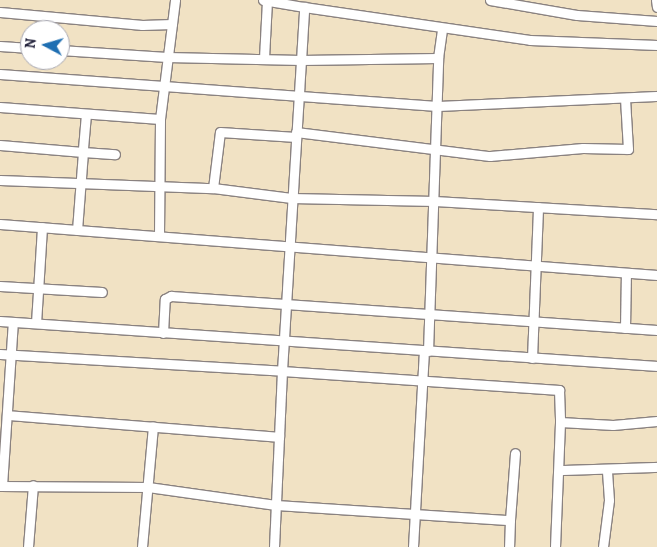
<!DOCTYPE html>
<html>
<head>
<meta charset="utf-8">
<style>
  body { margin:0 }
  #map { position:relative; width:657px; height:547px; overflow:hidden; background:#f1e2c4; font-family:Alegreya,serif }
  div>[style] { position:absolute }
  .roads { filter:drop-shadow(1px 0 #8a8280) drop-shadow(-1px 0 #8a8280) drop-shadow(0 1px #8a8280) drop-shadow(0 -1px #8a8280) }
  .minor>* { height:9px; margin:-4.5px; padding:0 4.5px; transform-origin:4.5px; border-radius:4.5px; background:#fff }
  span { translate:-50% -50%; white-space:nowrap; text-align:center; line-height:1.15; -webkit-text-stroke:4px #fff; paint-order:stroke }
  .north { position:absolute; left:20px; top:20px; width:50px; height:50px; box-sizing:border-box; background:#fff; border:1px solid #a7a7b1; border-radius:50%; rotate:276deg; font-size:14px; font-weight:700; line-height:20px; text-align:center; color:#22223b }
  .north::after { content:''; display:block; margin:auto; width:18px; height:22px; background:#1f6fb2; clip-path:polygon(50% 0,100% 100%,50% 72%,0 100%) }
</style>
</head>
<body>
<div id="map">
  <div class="roads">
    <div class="minor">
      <div style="left:263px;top:0;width:42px;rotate:9.7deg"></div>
      <div style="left:490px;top:0;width:88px;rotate:9.8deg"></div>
      <div style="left:577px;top:15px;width:80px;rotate:4.3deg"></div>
      <div style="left:656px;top:0;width:7px;rotate:82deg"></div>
      <div style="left:0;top:12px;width:143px;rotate:5.2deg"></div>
      <div style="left:142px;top:25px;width:30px;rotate:-2deg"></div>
      <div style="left:0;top:46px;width:30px;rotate:4deg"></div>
      <div style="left:60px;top:50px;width:107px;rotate:3.7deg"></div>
      <div style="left:167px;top:57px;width:134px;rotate:1.3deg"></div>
      <div style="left:301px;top:60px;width:137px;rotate:-0.8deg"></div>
      <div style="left:438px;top:58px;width:28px;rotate:-82deg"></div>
      <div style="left:264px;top:58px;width:58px;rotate:-87deg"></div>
      <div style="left:0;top:74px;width:438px;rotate:4.2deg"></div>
      <div style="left:437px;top:106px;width:220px;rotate:-2.6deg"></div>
      <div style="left:0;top:107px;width:160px;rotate:4.3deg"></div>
      <div style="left:86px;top:114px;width:38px;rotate:95deg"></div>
      <div style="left:83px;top:152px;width:32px;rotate:4deg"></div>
      <div style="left:296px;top:132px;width:195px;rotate:7.1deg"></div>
      <div style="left:490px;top:156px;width:93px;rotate:-4.9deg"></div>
      <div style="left:583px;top:148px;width:45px;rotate:1.3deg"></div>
      <div style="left:628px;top:149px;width:51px;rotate:-93.4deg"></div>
      <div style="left:0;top:145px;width:83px;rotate:4.8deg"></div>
      <div style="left:83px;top:152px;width:78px;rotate:94.4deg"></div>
      <div style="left:0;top:180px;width:213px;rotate:2.2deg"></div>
      <div style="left:213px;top:188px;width:79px;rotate:7.3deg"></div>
      <div style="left:291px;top:198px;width:144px;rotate:1.2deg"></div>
      <div style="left:435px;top:201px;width:222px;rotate:3.4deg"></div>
      <div style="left:213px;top:188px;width:56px;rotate:-82.9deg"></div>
      <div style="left:220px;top:132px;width:76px;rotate:3.8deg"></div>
      <div style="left:0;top:224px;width:659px;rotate:4.44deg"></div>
      <div style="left:159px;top:235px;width:116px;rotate:-89.5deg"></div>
      <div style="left:160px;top:119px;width:120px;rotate:-82.8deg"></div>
      <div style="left:0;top:286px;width:102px;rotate:3.4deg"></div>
      <div style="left:0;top:321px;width:659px;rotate:3.92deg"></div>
      <div style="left:36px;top:323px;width:96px;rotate:-86.4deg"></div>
      <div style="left:625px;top:328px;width:55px;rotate:-89deg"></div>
      <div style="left:163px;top:333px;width:34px;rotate:-87deg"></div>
      <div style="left:165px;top:299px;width:7px;rotate:-27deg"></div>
      <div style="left:171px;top:296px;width:487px;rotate:4deg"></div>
      <div style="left:428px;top:351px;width:293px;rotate:-88deg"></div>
      <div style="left:0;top:354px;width:283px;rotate:3.4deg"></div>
      <div style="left:282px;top:371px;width:365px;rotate:-86.5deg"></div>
      <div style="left:304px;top:7px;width:228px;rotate:8.3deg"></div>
      <div style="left:530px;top:40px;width:127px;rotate:2.3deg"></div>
      <div style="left:532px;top:358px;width:151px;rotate:-87.7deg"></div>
      <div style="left:7px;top:415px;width:273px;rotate:4.6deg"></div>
      <div style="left:279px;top:437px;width:66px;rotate:-87.4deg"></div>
      <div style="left:282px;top:371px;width:278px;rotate:3.9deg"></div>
      <div style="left:559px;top:390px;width:32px;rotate:88deg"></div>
      <div style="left:560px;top:422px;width:53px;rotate:3.2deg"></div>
      <div style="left:613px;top:425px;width:44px;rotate:-5.2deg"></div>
      <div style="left:560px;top:470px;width:97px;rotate:-1.8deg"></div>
      <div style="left:0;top:486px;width:148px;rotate:0.4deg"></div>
      <div style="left:148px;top:487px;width:129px;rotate:8deg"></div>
      <div style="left:276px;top:505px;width:234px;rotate:3.7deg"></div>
      <div style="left:510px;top:520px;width:27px;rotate:92deg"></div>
      <div style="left:2px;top:486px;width:164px;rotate:-86.2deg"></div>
      <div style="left:510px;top:520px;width:67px;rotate:-85.7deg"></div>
      <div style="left:28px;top:547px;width:62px;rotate:-85.4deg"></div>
      <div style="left:142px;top:547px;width:121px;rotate:-84.8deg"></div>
      <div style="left:274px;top:547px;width:110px;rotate:-87.4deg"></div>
      <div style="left:413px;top:547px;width:196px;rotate:-86.8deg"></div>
      <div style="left:555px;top:547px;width:125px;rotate:-87.7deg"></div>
      <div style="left:603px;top:547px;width:47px;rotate:-82.7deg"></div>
      <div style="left:609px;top:500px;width:31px;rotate:-94deg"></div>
    </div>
  </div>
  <div class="north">N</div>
</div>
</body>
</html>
